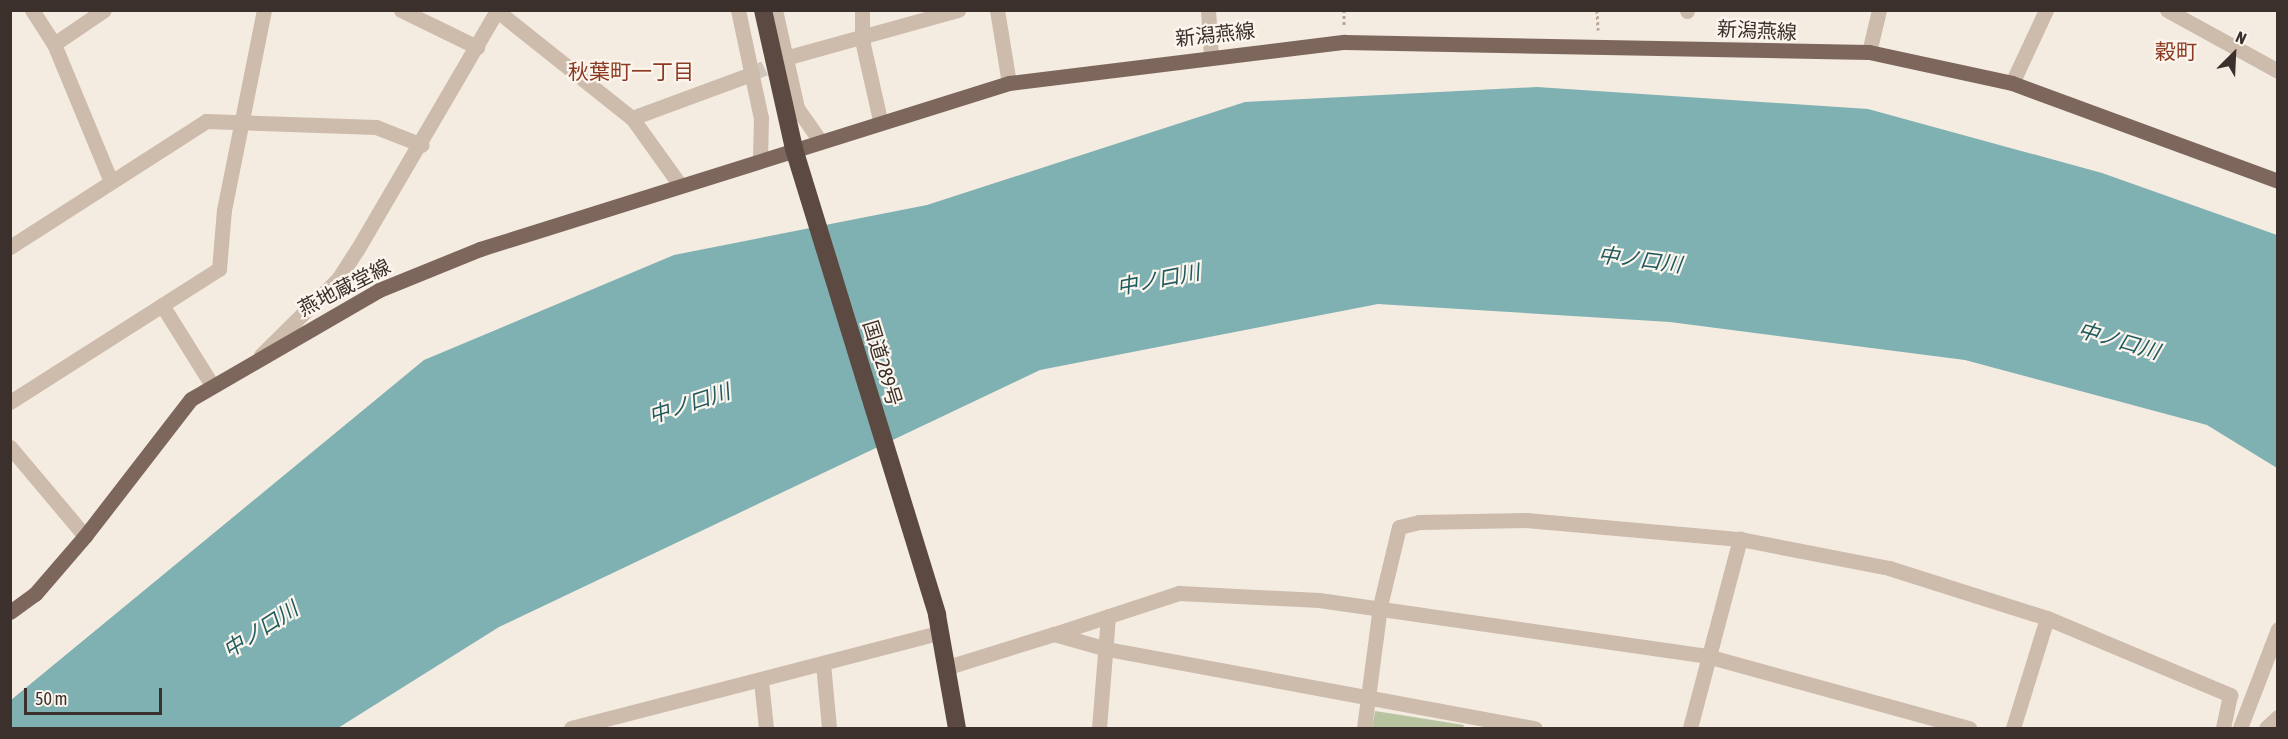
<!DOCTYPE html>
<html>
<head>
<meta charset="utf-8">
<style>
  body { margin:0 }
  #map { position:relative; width:2288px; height:739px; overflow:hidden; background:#f4ebe1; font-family:"Asap Condensed","Noto Sans JP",sans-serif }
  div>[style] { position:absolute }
  .green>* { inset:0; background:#b8c4a0 }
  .water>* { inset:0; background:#7fb0b2 }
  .minor-tunnel>* { height:15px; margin-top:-7.5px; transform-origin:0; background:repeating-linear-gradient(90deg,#cfc6bd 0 15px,transparent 0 23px) }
  .path>* { height:3px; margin-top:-1.5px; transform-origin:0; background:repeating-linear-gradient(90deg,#b9a596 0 3px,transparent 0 6px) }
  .minor>* { height:15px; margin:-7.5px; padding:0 7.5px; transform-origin:7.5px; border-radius:7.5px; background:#cdbbac }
  .major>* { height:15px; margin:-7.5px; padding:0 7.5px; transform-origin:7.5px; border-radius:7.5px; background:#7d675c }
  .highway>* { height:18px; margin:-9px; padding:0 9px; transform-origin:9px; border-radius:9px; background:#5c4a42 }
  span { translate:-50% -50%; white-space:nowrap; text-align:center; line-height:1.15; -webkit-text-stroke:4.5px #fbf5ee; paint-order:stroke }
  .street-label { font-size:20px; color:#3b302b }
  .neighbourhood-label { font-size:21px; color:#8c3b22 }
  .water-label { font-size:21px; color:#1f5a5e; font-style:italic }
  .frame { position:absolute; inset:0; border:12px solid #3b302b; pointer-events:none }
  .north { position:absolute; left:2204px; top:24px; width:60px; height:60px; -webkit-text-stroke:4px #fbf5ee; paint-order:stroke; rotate:24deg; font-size:16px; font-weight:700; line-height:24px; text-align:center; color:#3b302b }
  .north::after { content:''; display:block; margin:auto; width:21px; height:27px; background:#3b302b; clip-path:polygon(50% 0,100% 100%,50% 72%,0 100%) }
  .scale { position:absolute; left:24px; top:688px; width:138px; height:27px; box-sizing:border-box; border:3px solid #3b302b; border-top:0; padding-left:8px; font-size:18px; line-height:21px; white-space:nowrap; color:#3b302b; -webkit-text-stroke:4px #fbf5ee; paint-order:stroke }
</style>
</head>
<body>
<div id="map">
  <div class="green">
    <div style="clip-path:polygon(1375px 711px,1464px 725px,1463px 728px,1372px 728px)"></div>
  </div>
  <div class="water">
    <div style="clip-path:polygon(1537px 87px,1868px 109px,2102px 173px,2277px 235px,2277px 468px,2207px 425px,1965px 360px,1670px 322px,1378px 304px,1040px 370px,499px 627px,338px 728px,11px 728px,11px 700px,424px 360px,674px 255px,927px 205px,1245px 102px)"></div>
  </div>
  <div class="minor-tunnel">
    <div style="left:751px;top:74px;width:38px;rotate:-25deg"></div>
  </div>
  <div class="path">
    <div style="left:1344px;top:10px;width:17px;rotate:90deg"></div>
    <div style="left:1597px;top:10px;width:20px;rotate:87deg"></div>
  </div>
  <div class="minor">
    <div style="left:32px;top:10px;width:40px;rotate:57.1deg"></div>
    <div style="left:54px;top:44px;width:146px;rotate:67.5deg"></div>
    <div style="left:401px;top:10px;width:85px;rotate:26deg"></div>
    <div style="left:496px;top:10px;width:174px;rotate:38.5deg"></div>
    <div style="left:632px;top:118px;width:82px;rotate:54.4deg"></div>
    <div style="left:738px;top:10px;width:110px;rotate:78deg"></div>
    <div style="left:761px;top:118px;width:42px;rotate:91.4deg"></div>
    <div style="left:775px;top:10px;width:100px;rotate:77.3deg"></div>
    <div style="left:797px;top:108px;width:38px;rotate:55deg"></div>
    <div style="left:862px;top:10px;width:30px;rotate:90deg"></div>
    <div style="left:862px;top:40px;width:82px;rotate:77.3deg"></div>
    <div style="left:997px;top:10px;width:74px;rotate:80.7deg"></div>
    <div style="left:1208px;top:10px;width:45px;rotate:86.2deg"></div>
    <div style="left:1687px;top:10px;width:1px;rotate:90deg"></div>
    <div style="left:2167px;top:10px;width:127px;rotate:28.8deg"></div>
    <div style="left:54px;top:44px;width:60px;rotate:-34.2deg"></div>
    <div style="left:1869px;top:52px;width:43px;rotate:-76.6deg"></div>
    <div style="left:785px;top:58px;width:180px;rotate:-15.5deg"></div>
    <div style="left:2012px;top:83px;width:81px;rotate:-65deg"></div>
    <div style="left:632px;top:118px;width:127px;rotate:-20.3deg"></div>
    <div style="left:10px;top:247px;width:233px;rotate:-32.7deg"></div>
    <div style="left:206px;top:121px;width:170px;rotate:2deg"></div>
    <div style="left:376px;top:127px;width:49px;rotate:21.4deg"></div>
    <div style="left:162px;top:305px;width:94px;rotate:58deg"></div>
    <div style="left:261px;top:355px;width:108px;rotate:-44.6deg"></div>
    <div style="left:338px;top:279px;width:35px;rotate:-57deg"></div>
    <div style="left:357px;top:250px;width:278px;rotate:-59.7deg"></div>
    <div style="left:10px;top:402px;width:248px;rotate:-32.5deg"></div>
    <div style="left:219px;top:269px;width:59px;rotate:-85.2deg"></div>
    <div style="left:224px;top:210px;width:204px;rotate:-78.7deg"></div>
    <div style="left:10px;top:447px;width:116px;rotate:49.9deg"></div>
    <div style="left:1054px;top:634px;width:132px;rotate:-18.2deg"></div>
    <div style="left:1179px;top:593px;width:140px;rotate:2.9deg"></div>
    <div style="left:1319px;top:600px;width:392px;rotate:8.2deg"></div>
    <div style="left:1707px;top:656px;width:272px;rotate:15.4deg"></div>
    <div style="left:823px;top:664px;width:64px;rotate:84.6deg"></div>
    <div style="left:948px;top:667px;width:111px;rotate:-17.3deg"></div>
    <div style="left:1054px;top:634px;width:55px;rotate:15.8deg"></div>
    <div style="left:1107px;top:649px;width:435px;rotate:10.5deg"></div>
    <div style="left:761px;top:681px;width:47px;rotate:83.9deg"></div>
    <div style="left:571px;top:728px;width:382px;rotate:-14.5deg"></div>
    <div style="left:1099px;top:728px;width:112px;rotate:-85.4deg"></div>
    <div style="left:1364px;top:728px;width:123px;rotate:-82.5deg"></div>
    <div style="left:1380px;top:606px;width:81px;rotate:-76.5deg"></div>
    <div style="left:1399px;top:527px;width:21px;rotate:-14deg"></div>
    <div style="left:1419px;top:522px;width:107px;rotate:-1.1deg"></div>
    <div style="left:1526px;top:520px;width:215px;rotate:5.1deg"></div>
    <div style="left:1740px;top:539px;width:152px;rotate:11deg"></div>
    <div style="left:1889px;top:568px;width:166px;rotate:17.6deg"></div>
    <div style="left:2047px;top:618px;width:199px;rotate:22.8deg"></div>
    <div style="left:2230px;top:695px;width:34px;rotate:102deg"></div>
    <div style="left:1690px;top:728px;width:196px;rotate:-75.2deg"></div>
    <div style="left:2013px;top:728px;width:115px;rotate:-72.8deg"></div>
    <div style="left:2240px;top:728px;width:106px;rotate:-69deg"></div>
    <div style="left:2266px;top:728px;width:16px;rotate:-43deg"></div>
  </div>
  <div class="major">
    <div style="left:10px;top:612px;width:31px;rotate:-36deg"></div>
    <div style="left:35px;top:594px;width:77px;rotate:-49.2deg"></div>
    <div style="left:85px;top:536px;width:173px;rotate:-52.3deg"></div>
    <div style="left:191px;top:399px;width:217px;rotate:-30.1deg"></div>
    <div style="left:379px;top:290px;width:109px;rotate:-22.1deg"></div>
    <div style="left:480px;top:249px;width:554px;rotate:-17.42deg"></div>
    <div style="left:1009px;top:83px;width:338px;rotate:-7deg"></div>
    <div style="left:1345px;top:42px;width:524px;rotate:1.09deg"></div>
    <div style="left:1869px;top:52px;width:146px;rotate:12.2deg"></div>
    <div style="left:2012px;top:83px;width:283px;rotate:20.2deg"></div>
  </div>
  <div class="highway">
    <div style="left:763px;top:10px;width:142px;rotate:77.4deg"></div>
    <div style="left:794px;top:149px;width:487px;rotate:72.9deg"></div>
    <div style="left:937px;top:615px;width:115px;rotate:80deg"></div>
  </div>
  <div class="street-label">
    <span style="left:1757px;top:30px;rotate:3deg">新潟燕線</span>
    <span style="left:1215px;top:34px;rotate:-6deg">新潟燕線</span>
    <span style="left:344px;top:287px;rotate:-27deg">燕地蔵堂線</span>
    <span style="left:883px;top:363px;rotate:73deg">国道289号</span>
  </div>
  <div class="neighbourhood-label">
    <span style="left:2176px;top:51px">穀町</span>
    <span style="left:631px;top:71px">秋葉町一丁目</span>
  </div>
  <div class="water-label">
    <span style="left:1640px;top:259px;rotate:7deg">中ノ口川</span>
    <span style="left:1158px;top:279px;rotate:-11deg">中ノ口川</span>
    <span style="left:2119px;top:340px;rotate:16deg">中ノ口川</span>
    <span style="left:689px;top:403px;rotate:-18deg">中ノ口川</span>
    <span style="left:260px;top:629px;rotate:-33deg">中ノ口川</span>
  </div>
  <div class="frame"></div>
  <div class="north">N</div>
  <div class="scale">50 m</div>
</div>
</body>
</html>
